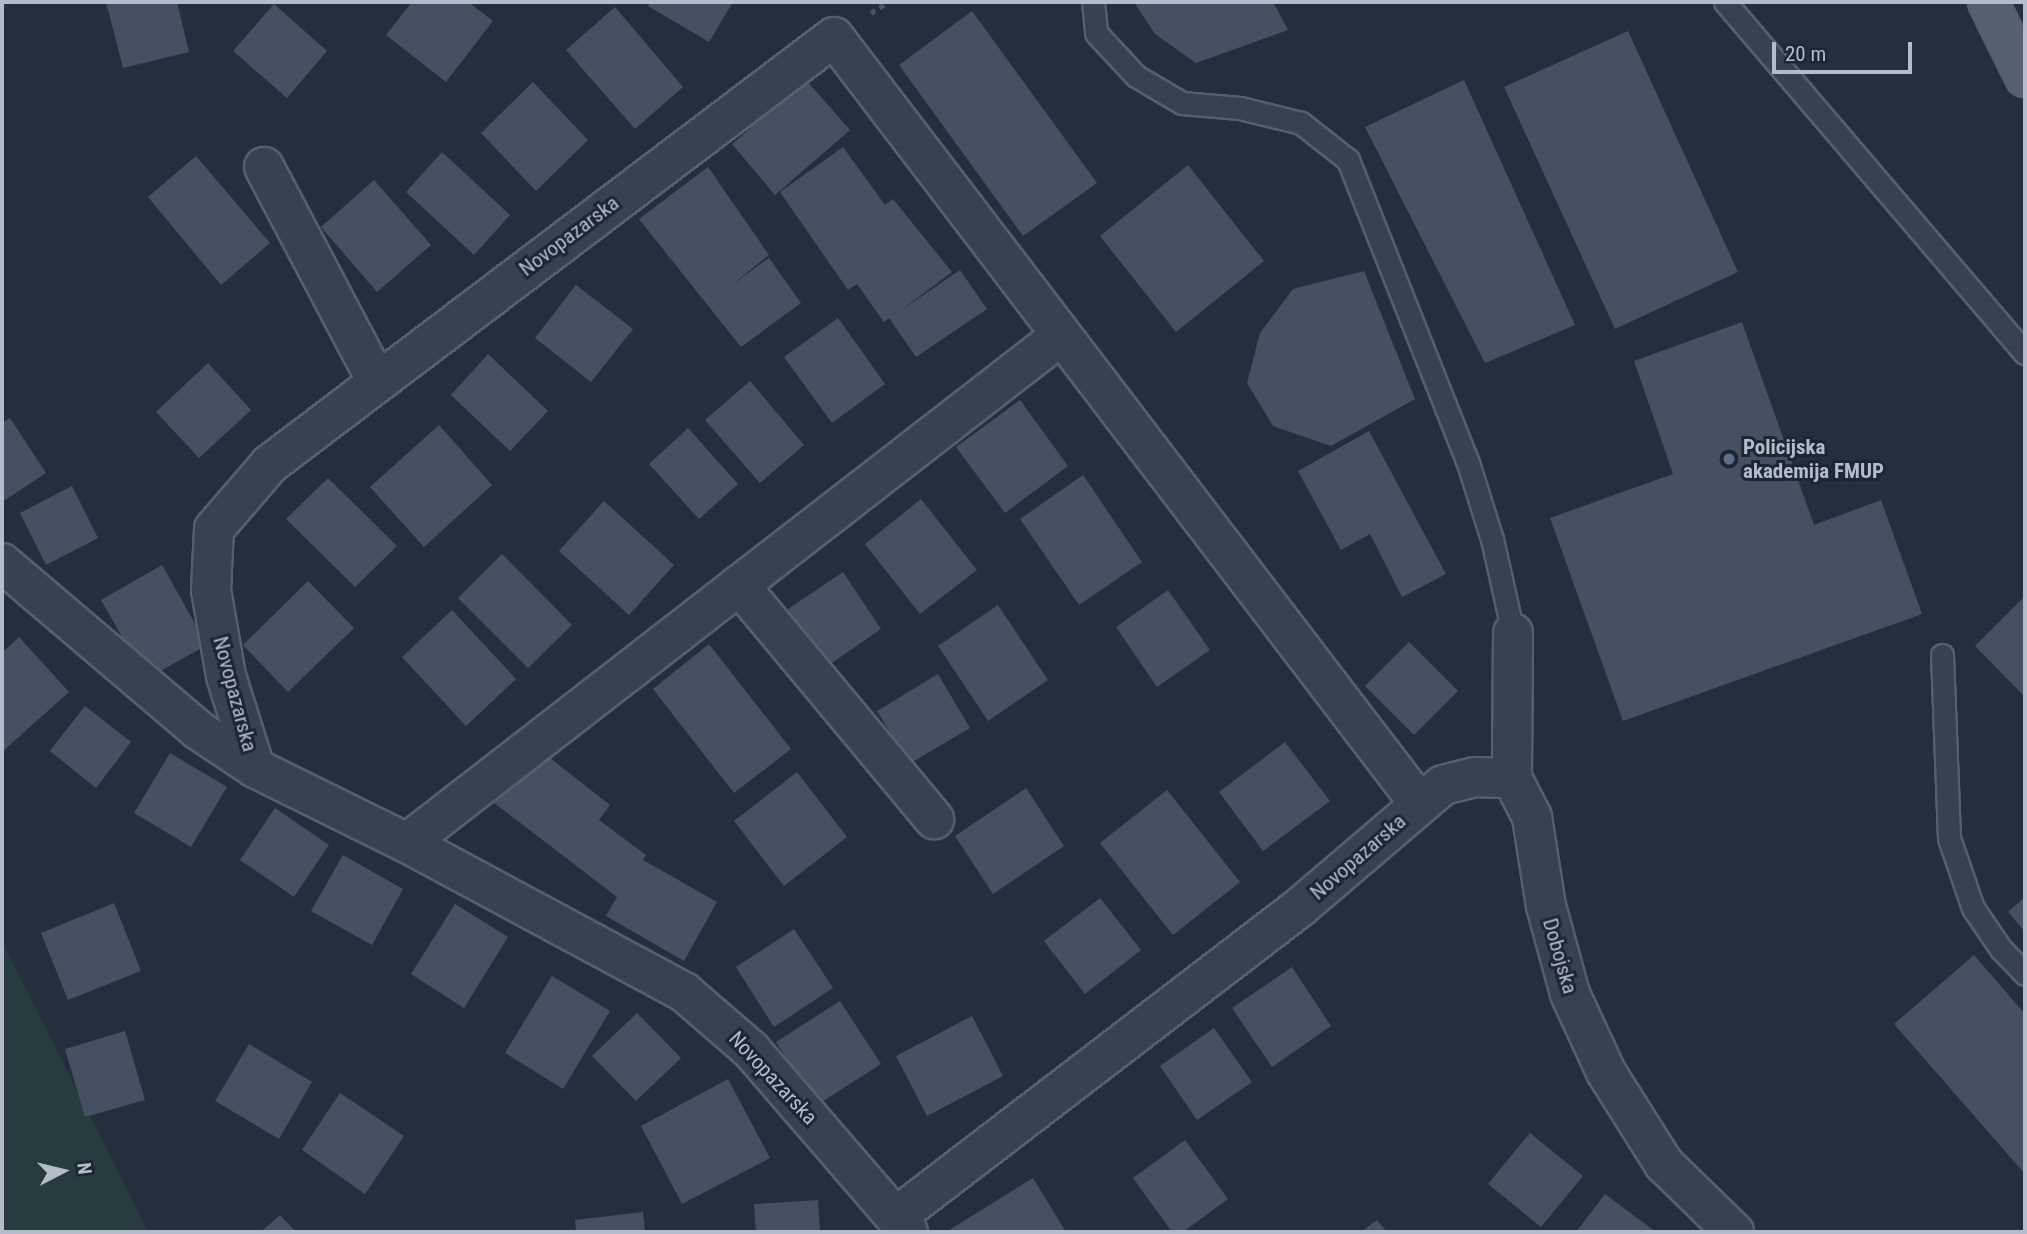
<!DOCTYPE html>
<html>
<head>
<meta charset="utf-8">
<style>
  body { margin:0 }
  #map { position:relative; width:2027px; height:1234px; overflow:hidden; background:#242f3e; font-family:"Roboto Condensed",sans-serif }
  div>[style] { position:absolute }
  .green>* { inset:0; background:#263c3f }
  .building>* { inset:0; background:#455162 }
  .path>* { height:4.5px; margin-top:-2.25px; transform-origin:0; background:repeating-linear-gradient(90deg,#44595c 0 5px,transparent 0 10px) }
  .roads { filter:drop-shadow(2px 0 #565f6c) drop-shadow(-2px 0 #565f6c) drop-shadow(0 2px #565f6c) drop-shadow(0 -2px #565f6c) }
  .service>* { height:21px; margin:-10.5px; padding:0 10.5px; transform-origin:10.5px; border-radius:10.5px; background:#38414e }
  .minor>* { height:38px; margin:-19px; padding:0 19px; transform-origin:19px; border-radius:19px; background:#38414e }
  .primary>* { height:38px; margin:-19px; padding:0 19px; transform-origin:19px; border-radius:19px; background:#56606e }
  .dots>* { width:19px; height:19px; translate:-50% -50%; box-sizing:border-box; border:4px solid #1d2633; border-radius:50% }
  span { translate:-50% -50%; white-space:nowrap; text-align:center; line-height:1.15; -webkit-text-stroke:6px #1d2633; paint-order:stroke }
  .street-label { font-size:21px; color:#b4bcc9 }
  .poi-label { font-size:21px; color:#b4bcc9; font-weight:700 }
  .left { translate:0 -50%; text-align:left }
  .frame { position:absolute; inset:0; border:4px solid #b4bcc9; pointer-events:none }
  .north { position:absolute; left:28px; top:1136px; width:70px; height:70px; -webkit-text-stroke:5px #1d2633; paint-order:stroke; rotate:83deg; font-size:19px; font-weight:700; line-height:28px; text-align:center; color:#b4bcc9 }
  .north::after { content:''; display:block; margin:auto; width:24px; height:32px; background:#b4bcc9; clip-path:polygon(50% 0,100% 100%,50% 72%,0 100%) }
  .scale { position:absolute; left:1772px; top:42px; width:140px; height:32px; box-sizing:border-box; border:4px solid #b4bcc9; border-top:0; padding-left:9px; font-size:21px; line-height:24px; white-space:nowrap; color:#b4bcc9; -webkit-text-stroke:5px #1d2633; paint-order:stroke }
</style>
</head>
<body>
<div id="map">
  <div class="green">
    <div style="clip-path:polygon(2px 942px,148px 1232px,2px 1232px)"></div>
  </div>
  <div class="building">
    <div style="clip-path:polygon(106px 2px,177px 2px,189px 52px,123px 68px)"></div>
    <div style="clip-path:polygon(412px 2px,468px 2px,493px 21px,446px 82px,386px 35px)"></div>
    <div style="clip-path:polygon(651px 2px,733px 2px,709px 42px,648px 6px)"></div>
    <div style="clip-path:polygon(1134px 2px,1273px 2px,1288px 30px,1196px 63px,1155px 34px)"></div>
    <div style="clip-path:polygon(274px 4px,327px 51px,287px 98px,233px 51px)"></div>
    <div style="clip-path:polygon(615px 7px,683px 87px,635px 129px,566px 50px)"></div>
    <div style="clip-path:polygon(972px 11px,1097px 183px,1023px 236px,899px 65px)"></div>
    <div style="clip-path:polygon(1628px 31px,1738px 272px,1615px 329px,1504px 87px)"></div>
    <div style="clip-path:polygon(806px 80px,850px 130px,775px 195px,732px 144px)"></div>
    <div style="clip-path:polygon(1464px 80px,1575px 325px,1485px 363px,1365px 127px)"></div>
    <div style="clip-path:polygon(533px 82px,588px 140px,536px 191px,481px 133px)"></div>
    <div style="clip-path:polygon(843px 147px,885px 205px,893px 199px,952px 272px,900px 311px,960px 270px,987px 309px,916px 357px,889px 318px,884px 322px,857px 284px,848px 290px,780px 192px)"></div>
    <div style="clip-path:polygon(442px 152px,510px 215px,474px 255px,406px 192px)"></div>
    <div style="clip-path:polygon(196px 156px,270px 243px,221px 285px,148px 197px)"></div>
    <div style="clip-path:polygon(1188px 165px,1264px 261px,1176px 332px,1100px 236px)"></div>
    <div style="clip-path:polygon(708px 167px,769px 255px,730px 286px,769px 258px,801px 303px,741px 347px,639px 219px)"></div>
    <div style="clip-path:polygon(374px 180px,431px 245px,377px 292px,321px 227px)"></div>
    <div style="clip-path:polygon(1364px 271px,1415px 399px,1331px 446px,1273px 426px,1247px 383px,1260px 333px,1293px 289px)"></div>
    <div style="clip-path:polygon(576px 285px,633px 329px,591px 382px,535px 338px)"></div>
    <div style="clip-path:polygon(838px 318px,885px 384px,832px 423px,784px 357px)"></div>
    <div style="clip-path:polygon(1742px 322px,1814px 525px,1881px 500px,1922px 614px,1623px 721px,1550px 518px,1673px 474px,1634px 361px)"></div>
    <div style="clip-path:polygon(488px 354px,548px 411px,510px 451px,451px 395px)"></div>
    <div style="clip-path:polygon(208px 363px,251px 410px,199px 458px,156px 412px)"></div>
    <div style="clip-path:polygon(750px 381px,804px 445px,760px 483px,705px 420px)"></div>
    <div style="clip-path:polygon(1020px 400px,1068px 466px,1005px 513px,956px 447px)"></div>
    <div style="clip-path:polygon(10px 418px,46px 473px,2px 502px,2px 423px)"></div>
    <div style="clip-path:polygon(439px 425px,492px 485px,424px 547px,370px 487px)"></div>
    <div style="clip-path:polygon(688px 428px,738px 484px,699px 519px,649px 464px)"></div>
    <div style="clip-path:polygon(1369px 431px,1446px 574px,1402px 597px,1370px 534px,1341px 550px,1298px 471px)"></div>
    <div style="clip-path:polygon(1083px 475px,1142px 562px,1079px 605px,1020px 519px)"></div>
    <div style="clip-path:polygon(328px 478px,397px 546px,355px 587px,286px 519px)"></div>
    <div style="clip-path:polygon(72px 486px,98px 538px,46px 565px,20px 513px)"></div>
    <div style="clip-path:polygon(921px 499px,977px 570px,920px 614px,865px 544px)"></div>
    <div style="clip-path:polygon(604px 501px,674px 565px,629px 615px,559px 551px)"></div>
    <div style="clip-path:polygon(502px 554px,572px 625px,528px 668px,458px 598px)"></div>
    <div style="clip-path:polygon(162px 565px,207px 645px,146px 679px,101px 600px)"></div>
    <div style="clip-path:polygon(843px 572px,881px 629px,823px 669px,785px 611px)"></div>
    <div style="clip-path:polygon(308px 581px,354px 628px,288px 692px,243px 645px)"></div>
    <div style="clip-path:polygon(1168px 590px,1210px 650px,1157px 687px,1116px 627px)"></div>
    <div style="clip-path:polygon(2025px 596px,2025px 697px,1975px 646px)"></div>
    <div style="clip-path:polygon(998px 605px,1048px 680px,988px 721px,938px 646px)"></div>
    <div style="clip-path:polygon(452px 610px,516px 679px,466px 726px,402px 657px)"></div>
    <div style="clip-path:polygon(19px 637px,69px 692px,3px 751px,2px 653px)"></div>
    <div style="clip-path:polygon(1409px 642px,1458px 691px,1414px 735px,1365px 686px)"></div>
    <div style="clip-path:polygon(709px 644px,791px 749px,734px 793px,653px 689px)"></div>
    <div style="clip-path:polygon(938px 674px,970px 728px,909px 764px,877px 711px)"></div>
    <div style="clip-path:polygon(85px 706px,131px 742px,96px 788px,50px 751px)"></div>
    <div style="clip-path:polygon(1285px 742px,1330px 801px,1263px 851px,1219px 792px)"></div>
    <div style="clip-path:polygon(536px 747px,610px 805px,599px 820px,646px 855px,643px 860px,717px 902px,684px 961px,606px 916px,617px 897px,493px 802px)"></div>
    <div style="clip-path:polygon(170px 753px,227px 787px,191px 847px,134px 813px)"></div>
    <div style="clip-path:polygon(797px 772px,847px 837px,784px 886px,734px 821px)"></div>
    <div style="clip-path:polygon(1026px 788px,1064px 846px,993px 894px,955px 836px)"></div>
    <div style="clip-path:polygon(1167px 790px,1240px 882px,1173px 935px,1100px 843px)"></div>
    <div style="clip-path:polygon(275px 808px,329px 845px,294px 897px,240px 860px)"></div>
    <div style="clip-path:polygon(343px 855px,403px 889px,372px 945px,311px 911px)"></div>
    <div style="clip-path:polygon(2025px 897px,2025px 932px,2008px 912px)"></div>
    <div style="clip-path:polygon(1100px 898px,1141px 950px,1085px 994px,1044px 941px)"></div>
    <div style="clip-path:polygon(114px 903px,141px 971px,68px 1000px,41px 933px)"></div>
    <div style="clip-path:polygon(455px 904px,508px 937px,464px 1008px,411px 974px)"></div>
    <div style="clip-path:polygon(794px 929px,833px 988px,774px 1027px,736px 967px)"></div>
    <div style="clip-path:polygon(1974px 955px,2025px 1014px,2025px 1174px,1894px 1024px)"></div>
    <div style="clip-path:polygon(1292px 967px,1331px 1026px,1272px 1067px,1232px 1008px)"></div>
    <div style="clip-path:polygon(552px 976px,610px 1011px,563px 1089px,505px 1053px)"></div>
    <div style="clip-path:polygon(840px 1001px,881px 1064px,817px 1105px,776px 1042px)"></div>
    <div style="clip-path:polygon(637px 1013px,681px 1058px,636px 1101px,592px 1056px)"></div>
    <div style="clip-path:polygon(972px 1016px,1003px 1076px,927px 1116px,896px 1056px)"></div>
    <div style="clip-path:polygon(1214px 1028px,1252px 1082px,1197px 1120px,1160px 1066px)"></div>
    <div style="clip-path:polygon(125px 1031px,145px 1100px,85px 1117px,65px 1049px)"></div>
    <div style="clip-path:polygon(249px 1044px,312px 1082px,279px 1139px,215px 1101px)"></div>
    <div style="clip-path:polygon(728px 1079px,770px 1158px,682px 1204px,641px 1126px)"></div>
    <div style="clip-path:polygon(340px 1093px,404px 1136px,365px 1194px,302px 1150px)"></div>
    <div style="clip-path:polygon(1530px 1133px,1583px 1176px,1541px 1227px,1488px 1184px)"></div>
    <div style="clip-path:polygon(1185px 1140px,1228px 1199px,1183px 1232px,1172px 1232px,1133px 1178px)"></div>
    <div style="clip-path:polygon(1033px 1178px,1066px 1232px,946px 1232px)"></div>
    <div style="clip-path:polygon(1605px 1194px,1656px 1232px,1576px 1232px)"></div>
    <div style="clip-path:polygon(818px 1200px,820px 1232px,756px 1232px,754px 1204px)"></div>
    <div style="clip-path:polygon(643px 1212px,645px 1232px,576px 1232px,575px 1220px)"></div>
    <div style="clip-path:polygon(280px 1215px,296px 1232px,261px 1232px)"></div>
    <div style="clip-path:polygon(1377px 1220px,1387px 1232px,1361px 1232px)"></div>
  </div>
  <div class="path">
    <div style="left:871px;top:13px;width:20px;rotate:-33deg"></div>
  </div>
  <div class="roads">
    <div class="service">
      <div style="left:1093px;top:2px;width:31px;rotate:84deg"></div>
      <div style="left:1096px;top:33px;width:59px;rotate:47.1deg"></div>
      <div style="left:1136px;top:76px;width:53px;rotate:30.4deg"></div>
      <div style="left:1182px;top:103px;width:58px;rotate:4.9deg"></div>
      <div style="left:1240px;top:108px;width:63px;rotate:13.8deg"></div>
      <div style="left:1301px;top:123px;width:60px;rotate:38.2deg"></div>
      <div style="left:1348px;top:160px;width:326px;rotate:68.4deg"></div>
      <div style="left:1468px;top:463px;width:80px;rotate:72.5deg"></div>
      <div style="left:1492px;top:539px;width:96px;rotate:77.4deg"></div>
      <div style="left:1725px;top:2px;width:462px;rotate:49.5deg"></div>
      <div style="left:1942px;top:655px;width:183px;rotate:87.8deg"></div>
      <div style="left:1949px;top:838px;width:74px;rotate:71.1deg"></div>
      <div style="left:1973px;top:908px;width:50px;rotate:55.7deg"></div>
      <div style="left:2001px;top:949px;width:35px;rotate:46deg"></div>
    </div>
    <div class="minor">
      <div style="left:264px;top:167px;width:242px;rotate:62.2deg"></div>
      <div style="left:2px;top:563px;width:257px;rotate:40.4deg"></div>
      <div style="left:198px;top:730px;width:69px;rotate:33.7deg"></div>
      <div style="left:255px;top:768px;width:169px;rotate:26.3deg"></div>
      <div style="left:407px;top:843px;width:315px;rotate:28.3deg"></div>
      <div style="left:684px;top:992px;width:89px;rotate:40.9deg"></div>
      <div style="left:751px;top:1050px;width:240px;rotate:49.2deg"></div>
      <div style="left:739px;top:585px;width:305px;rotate:50.2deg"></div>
      <div style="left:1513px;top:633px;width:145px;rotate:90.4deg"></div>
      <div style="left:1512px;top:778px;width:44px;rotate:62.9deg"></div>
      <div style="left:1532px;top:817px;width:90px;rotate:81.1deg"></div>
      <div style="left:1546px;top:906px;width:91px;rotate:74.7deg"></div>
      <div style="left:1570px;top:994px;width:86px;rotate:65.2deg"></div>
      <div style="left:1606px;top:1072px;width:109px;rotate:57.8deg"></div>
      <div style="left:1664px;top:1164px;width:98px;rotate:44.2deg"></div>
      <div style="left:255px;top:768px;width:96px;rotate:-107.5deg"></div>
      <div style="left:226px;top:676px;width:87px;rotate:-99.9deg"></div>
      <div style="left:211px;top:590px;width:61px;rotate:-87.2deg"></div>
      <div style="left:214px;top:529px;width:86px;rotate:-49.3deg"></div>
      <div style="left:270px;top:464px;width:707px;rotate:-37.13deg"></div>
      <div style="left:834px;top:37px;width:964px;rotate:52.63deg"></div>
      <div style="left:407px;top:843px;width:825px;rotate:-37.81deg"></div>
      <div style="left:896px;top:1217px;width:508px;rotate:-37.48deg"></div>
      <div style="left:1299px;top:908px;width:189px;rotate:-40.5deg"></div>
      <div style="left:1443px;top:785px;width:32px;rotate:-14deg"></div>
      <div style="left:1474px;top:777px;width:38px;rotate:2deg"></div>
    </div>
    <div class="primary">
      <div style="left:1988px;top:2px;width:84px;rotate:63.7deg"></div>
    </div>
  </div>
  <div class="dots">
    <div style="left:1729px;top:459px;background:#5c6f8a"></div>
  </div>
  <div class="street-label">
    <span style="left:569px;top:236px;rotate:-37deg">Novopazarska</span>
    <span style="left:235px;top:694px;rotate:75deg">Novopazarska</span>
    <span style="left:1358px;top:857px;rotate:-41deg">Novopazarska</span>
    <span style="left:1560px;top:956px;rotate:74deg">Dobojska</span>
    <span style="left:773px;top:1078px;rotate:47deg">Novopazarska</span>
  </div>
  <div class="poi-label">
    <span class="left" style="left:1743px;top:459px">Policijska<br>akademija FMUP</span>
  </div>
  <div class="frame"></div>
  <div class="north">N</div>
  <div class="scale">20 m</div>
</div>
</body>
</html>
